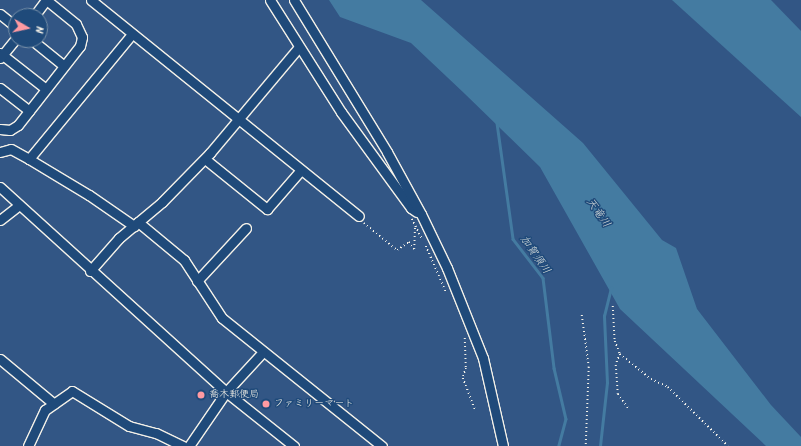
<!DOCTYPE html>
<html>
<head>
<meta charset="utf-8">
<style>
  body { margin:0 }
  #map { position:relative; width:801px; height:446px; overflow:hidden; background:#325685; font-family:Kalam,"Klee One",sans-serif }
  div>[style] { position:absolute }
  .water>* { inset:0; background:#447ba1 }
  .stream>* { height:2.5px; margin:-1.25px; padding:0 1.25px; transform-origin:1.25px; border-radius:1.25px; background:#447ba1 }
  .path>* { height:1.5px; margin-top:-0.75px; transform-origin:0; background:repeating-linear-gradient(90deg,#f4f1e8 0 1px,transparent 0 4px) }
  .roads { filter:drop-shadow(1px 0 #f4f1e8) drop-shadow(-1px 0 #f4f1e8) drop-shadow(0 1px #f4f1e8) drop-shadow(0 -1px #f4f1e8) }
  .minor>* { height:9px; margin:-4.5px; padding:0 4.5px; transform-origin:4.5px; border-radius:4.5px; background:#1f4a7a }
  .dots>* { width:11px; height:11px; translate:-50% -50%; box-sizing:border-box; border:2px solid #1f4a7a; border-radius:50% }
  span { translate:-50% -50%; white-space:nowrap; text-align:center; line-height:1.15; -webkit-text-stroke:3px #1f4a7a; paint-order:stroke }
  .poi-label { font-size:10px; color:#f4f1e8 }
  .left { translate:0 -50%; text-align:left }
  .water-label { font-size:11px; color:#dadfdd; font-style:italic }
  .north { position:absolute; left:8px; top:8px; width:40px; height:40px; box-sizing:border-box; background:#1f4a7a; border:1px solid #748da6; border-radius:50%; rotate:99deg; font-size:11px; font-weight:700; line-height:16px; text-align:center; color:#f4f1e8 }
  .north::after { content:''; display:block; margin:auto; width:14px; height:18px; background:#ff9aa2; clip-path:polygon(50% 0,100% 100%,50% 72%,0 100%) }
</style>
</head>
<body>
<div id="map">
  <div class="water">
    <div style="clip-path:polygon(329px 0,421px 0,583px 143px,662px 240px,676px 248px,697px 309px,771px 405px,801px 437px,801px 446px,766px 446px,620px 309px,540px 167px,465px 94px,411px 43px,340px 17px)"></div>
    <div style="clip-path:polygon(672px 0,771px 0,801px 31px,801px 117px)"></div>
  </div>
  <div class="stream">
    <div style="left:497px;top:123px;width:117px;rotate:82.1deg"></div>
    <div style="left:513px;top:239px;width:49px;rotate:52.4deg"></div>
    <div style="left:543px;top:278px;width:91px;rotate:83deg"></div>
    <div style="left:554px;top:368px;width:52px;rotate:76.8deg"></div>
    <div style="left:566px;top:419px;width:28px;rotate:105deg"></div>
    <div style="left:600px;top:446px;width:63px;rotate:-83.7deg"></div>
    <div style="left:607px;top:383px;width:67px;rotate:-92.6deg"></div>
    <div style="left:604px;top:316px;width:29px;rotate:-76deg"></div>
  </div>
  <div class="path">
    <div style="left:412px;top:219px;width:22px;rotate:63deg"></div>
    <div style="left:364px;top:223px;width:43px;rotate:39.3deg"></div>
    <div style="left:397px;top:250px;width:14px;rotate:-34deg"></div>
    <div style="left:409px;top:242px;width:9px;rotate:54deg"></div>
    <div style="left:414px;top:249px;width:23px;rotate:-88deg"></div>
    <div style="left:426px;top:246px;width:50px;rotate:66.5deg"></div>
    <div style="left:613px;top:306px;width:35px;rotate:87deg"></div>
    <div style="left:615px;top:341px;width:14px;rotate:69deg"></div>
    <div style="left:620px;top:354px;width:40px;rotate:39deg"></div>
    <div style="left:651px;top:379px;width:19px;rotate:25deg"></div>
    <div style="left:668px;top:387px;width:84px;rotate:44.5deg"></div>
    <div style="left:582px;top:315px;width:52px;rotate:82.3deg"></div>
    <div style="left:589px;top:367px;width:79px;rotate:92.2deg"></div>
    <div style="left:465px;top:338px;width:30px;rotate:88deg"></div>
    <div style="left:466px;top:368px;width:10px;rotate:107deg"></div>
    <div style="left:463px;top:378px;width:34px;rotate:69deg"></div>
    <div style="left:620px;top:354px;width:12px;rotate:110deg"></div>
    <div style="left:616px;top:365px;width:29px;rotate:86deg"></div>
    <div style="left:618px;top:394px;width:19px;rotate:54deg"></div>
    <div style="left:241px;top:390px;width:10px;rotate:45deg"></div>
  </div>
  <div class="roads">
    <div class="minor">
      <div style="left:91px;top:0;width:344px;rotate:38.9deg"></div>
      <div style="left:270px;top:0;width:133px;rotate:57.6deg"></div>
      <div style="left:341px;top:112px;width:119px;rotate:53.9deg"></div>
      <div style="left:411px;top:208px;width:7px;rotate:34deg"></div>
      <div style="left:294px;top:0;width:178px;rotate:58.5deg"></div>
      <div style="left:387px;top:152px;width:71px;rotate:61.3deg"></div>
      <div style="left:421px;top:214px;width:60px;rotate:64.3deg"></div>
      <div style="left:447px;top:268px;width:97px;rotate:68.2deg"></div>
      <div style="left:483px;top:358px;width:90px;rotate:77.2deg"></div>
      <div style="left:0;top:14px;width:21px;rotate:39deg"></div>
      <div style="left:34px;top:16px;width:20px;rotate:-53deg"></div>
      <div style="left:132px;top:34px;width:162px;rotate:129.5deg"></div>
      <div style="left:29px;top:159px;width:70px;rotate:31deg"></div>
      <div style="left:89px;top:195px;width:55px;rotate:34.6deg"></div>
      <div style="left:32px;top:40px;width:41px;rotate:39.1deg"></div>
      <div style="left:0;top:53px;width:58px;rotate:38deg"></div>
      <div style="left:0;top:58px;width:26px;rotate:-51deg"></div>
      <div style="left:0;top:88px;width:37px;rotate:38deg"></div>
      <div style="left:0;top:129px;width:10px;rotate:6deg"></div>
      <div style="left:10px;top:130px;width:9px;rotate:-32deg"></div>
      <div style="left:18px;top:125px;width:100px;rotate:-51.9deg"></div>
      <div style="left:80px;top:46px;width:9px;rotate:-77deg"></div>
      <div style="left:82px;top:37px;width:14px;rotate:-115deg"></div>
      <div style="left:76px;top:24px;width:38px;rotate:-141deg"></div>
      <div style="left:0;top:152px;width:11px;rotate:-15deg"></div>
      <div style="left:11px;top:149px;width:21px;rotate:29deg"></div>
      <div style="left:205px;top:159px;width:80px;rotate:38.9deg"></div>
      <div style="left:267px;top:209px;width:50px;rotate:-49deg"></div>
      <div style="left:0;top:187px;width:305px;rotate:42.2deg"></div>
      <div style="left:226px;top:392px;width:87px;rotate:38.5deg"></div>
      <div style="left:0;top:220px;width:24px;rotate:-38deg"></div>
      <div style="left:138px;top:222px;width:60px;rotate:39.6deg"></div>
      <div style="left:184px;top:260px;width:69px;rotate:56.8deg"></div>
      <div style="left:222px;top:318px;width:205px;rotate:38.7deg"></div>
      <div style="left:90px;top:271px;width:44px;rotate:-48.7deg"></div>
      <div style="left:119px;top:238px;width:56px;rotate:-39.9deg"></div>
      <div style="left:162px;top:202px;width:69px;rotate:-45.6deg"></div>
      <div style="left:210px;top:153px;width:138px;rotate:-50deg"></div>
      <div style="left:197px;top:281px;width:72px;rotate:-47.2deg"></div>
      <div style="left:0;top:359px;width:70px;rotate:39.8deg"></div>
      <div style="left:28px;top:446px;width:40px;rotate:-65deg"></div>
      <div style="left:45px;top:410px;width:33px;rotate:-35deg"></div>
      <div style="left:72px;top:391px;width:67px;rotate:31.6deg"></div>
      <div style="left:129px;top:426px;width:28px;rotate:15deg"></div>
      <div style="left:156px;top:433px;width:30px;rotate:26deg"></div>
      <div style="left:189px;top:446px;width:65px;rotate:-55.6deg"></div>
      <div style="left:226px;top:392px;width:53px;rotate:-47.3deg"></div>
    </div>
  </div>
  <div class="dots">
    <div style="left:201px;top:395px;background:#ff9aa2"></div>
    <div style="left:266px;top:404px;background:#ff9aa2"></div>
  </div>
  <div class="poi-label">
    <span class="left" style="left:209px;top:395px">喬木郵便局</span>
    <span class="left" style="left:274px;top:404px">ファミリーマート</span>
  </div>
  <div class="water-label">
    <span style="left:598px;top:213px;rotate:55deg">天竜川</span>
    <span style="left:535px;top:255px;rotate:55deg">加賀須川</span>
  </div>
  <div class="north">N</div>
</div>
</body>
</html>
